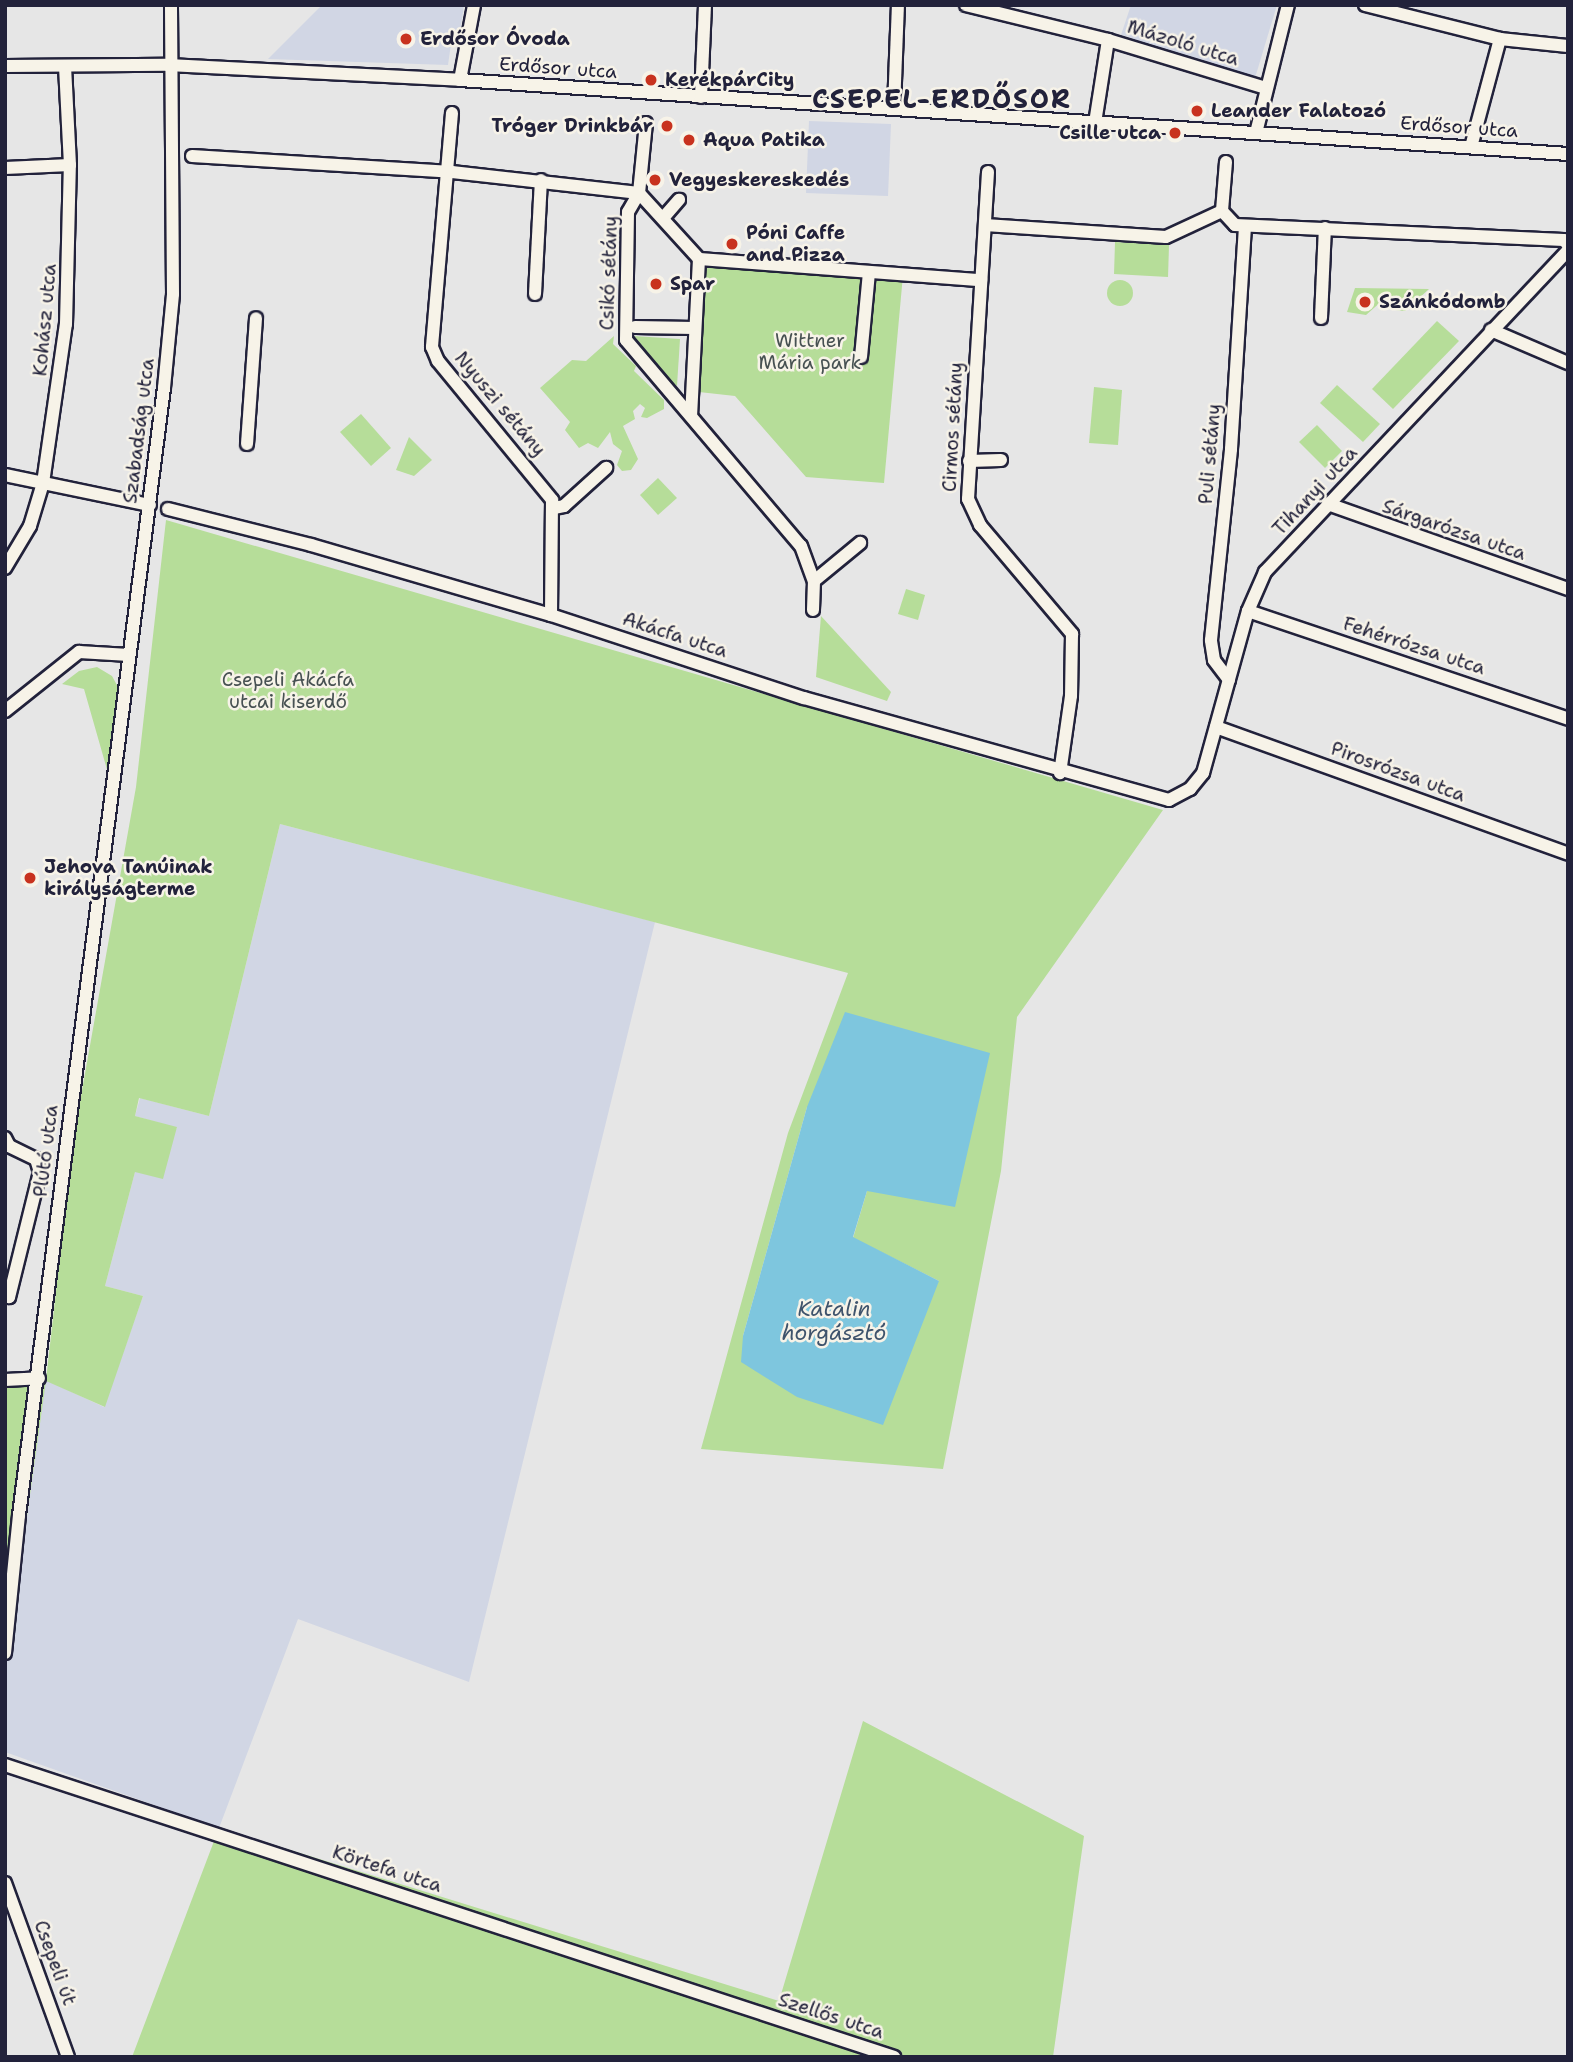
<!DOCTYPE html>
<html>
<head>
<meta charset="utf-8">
<style>
  body { margin:0 }
  #map { position:relative; width:1573px; height:2062px; overflow:hidden; background:#e6e6e6; font-family:"Shantell Sans",sans-serif }
  div>[style] { position:absolute }
  .built>* { inset:0; background:#d1d6e4 }
  .green>* { inset:0; background:#b6dd99 }
  .round { border-radius:50% }
  .water>* { inset:0; background:#7ec6de }
  .roads { filter:drop-shadow(2px 0 #22223b) drop-shadow(-2px 0 #22223b) drop-shadow(0 2px #22223b) drop-shadow(0 -2px #22223b) }
  .minor>* { height:12px; margin:-6px; padding:0 6px; transform-origin:6px; border-radius:6px; background:#f7f3e8 }
  .dots>* { width:19px; height:19px; translate:-50% -50%; box-sizing:border-box; border:4px solid #f7f3e8; border-radius:50% }
  span { translate:-50% -50%; white-space:nowrap; text-align:center; line-height:1.15; -webkit-text-stroke:5px #f7f3e8; paint-order:stroke }
  .poi-label { font-size:19px; color:#22223b; font-weight:700 }
  .left { translate:0 -50%; text-align:left }
  .right { translate:-100% -50%; text-align:right }
  .street-label { font-size:19px; color:#22223b }
  .park-label { font-size:19px; color:#475152 }
  .water-label { font-size:21px; color:#3e536c; font-style:italic }
  .district-label { font-size:26px; color:#22223b; font-weight:700; letter-spacing:2px }
  .frame { position:absolute; inset:0; border:7px solid #22223b; pointer-events:none }
</style>
</head>
<body>
<div id="map">
  <div class="built">
    <div style="clip-path:polygon(322px 5px,464px 5px,458px 45px,451px 44px,448px 65px,268px 59px)"></div>
    <div style="clip-path:polygon(1131px 5px,1277px 5px,1255px 78px,1129px 42px,1130px 37px,1121px 35px)"></div>
    <div style="clip-path:polygon(809px 121px,891px 124px,888px 196px,806px 193px)"></div>
    <div style="clip-path:polygon(280px 824px,655px 922px,469px 1682px,298px 1619px,219px 1828px,5px 1752px,5px 1673px,46px 1380px,104px 1407px,143px 1296px,105px 1286px,135px 1172px,177px 1128px,135px 1116px,140px 1098px,209px 1116px)"></div>
  </div>
  <div class="green">
    <div style="clip-path:polygon(1115px 242px,1169px 245px,1168px 277px,1114px 274px)"></div>
    <div style="clip-path:polygon(699px 259px,903px 275px,884px 483px,806px 477px,735px 396px,690px 391px)"></div>
    <div class="round" style="left:1107px;top:280px;width:26px;height:26px"></div>
    <div style="clip-path:polygon(1355px 288px,1429px 289px,1405px 311px,1395px 310px,1390px 301px,1383px 300px,1366px 315px,1347px 312px)"></div>
    <div style="clip-path:polygon(1437px 321px,1459px 341px,1393px 409px,1372px 389px)"></div>
    <div style="clip-path:polygon(614px 336px,613px 344px,636px 366px,634px 371px,664px 400px,664px 409px,647px 418px,641px 417px,645px 408px,640px 404px,633px 411px,635px 419px,623px 426px,638px 459px,631px 470px,622px 471px,617px 465px,622px 451px,613px 444px,610px 432px,598px 448px,588px 443px,579px 448px,565px 430px,570px 422px,540px 388px,572px 360px,586px 361px)"></div>
    <div style="clip-path:polygon(634px 336px,680px 339px,677px 386px,673px 383px)"></div>
    <div style="clip-path:polygon(1337px 385px,1380px 424px,1363px 442px,1320px 403px)"></div>
    <div style="clip-path:polygon(1094px 387px,1122px 390px,1118px 445px,1089px 443px)"></div>
    <div style="clip-path:polygon(361px 414px,391px 448px,371px 466px,340px 432px)"></div>
    <div style="clip-path:polygon(1317px 425px,1342px 451px,1325px 468px,1299px 442px)"></div>
    <div style="clip-path:polygon(409px 437px,432px 460px,414px 476px,396px 470px)"></div>
    <div style="clip-path:polygon(658px 478px,677px 498px,658px 515px,640px 495px)"></div>
    <div style="clip-path:polygon(evenodd,166px 520px,1163px 810px,1017px 1017px,1001px 1171px,943px 1469px,701px 1449px,788px 1133px,848px 973px,280px 824px,209px 1116px,139px 1098px,135px 1116px,177px 1127px,163px 1179px,135px 1172px,105px 1286px,143px 1296px,105px 1407px,46px 1381px,5px 1673px,5px 1382px,46px 1380px,73px 1141px,136px 787px,166px 520px,807px 1107px,867px 1191px,853px 1238px,939px 1281px,743px 1336px,807px 1107px)"></div>
    <div style="clip-path:polygon(906px 589px,925px 595px,918px 620px,898px 614px)"></div>
    <div style="clip-path:polygon(821px 616px,891px 692px,887px 701px,816px 677px)"></div>
    <div style="clip-path:polygon(97px 667px,112px 676px,118px 687px,108px 773px,84px 689px,62px 684px,79px 671px)"></div>
    <div style="clip-path:polygon(863px 1721px,1084px 1836px,1053px 2057px,132px 2057px,219px 1828px,779px 2001px)"></div>
  </div>
  <div class="water">
    <div style="clip-path:polygon(845px 1012px,990px 1053px,955px 1207px,867px 1191px,853px 1237px,939px 1281px,883px 1425px,797px 1397px,741px 1362px,743px 1336px,807px 1107px)"></div>
  </div>
  <div class="roads">
    <div class="minor">
      <div style="left:966px;top:5px;width:146px;rotate:13.8deg"></div>
      <div style="left:1108px;top:40px;width:165px;rotate:16.9deg"></div>
      <div style="left:1365px;top:5px;width:139px;rotate:14.1deg"></div>
      <div style="left:1500px;top:39px;width:68px;rotate:5.9deg"></div>
      <div style="left:5px;top:66px;width:163px;rotate:-0.4deg"></div>
      <div style="left:168px;top:65px;width:292px;rotate:2.9deg"></div>
      <div style="left:460px;top:80px;width:1110px;rotate:3.82deg"></div>
      <div style="left:460px;top:80px;width:76px;rotate:-79.4deg"></div>
      <div style="left:701px;top:97px;width:92px;rotate:-87.5deg"></div>
      <div style="left:894px;top:108px;width:103px;rotate:-87.8deg"></div>
      <div style="left:452px;top:113px;width:235px;rotate:94.9deg"></div>
      <div style="left:432px;top:347px;width:15px;rotate:67deg"></div>
      <div style="left:438px;top:361px;width:180px;rotate:50.6deg"></div>
      <div style="left:552px;top:500px;width:115px;rotate:90.5deg"></div>
      <div style="left:646px;top:123px;width:70px;rotate:95.7deg"></div>
      <div style="left:639px;top:193px;width:22px;rotate:120deg"></div>
      <div style="left:628px;top:212px;width:128px;rotate:90.9deg"></div>
      <div style="left:626px;top:340px;width:270px;rotate:49.7deg"></div>
      <div style="left:801px;top:546px;width:37px;rotate:70deg"></div>
      <div style="left:814px;top:581px;width:29px;rotate:92deg"></div>
      <div style="left:1095px;top:123px;width:84px;rotate:-81.1deg"></div>
      <div style="left:1256px;top:133px;width:132px;rotate:-76deg"></div>
      <div style="left:1471px;top:147px;width:112px;rotate:-75deg"></div>
      <div style="left:192px;top:156px;width:260px;rotate:3.5deg"></div>
      <div style="left:452px;top:172px;width:188px;rotate:6.4deg"></div>
      <div style="left:639px;top:193px;width:89px;rotate:47.7deg"></div>
      <div style="left:699px;top:259px;width:157px;rotate:92.9deg"></div>
      <div style="left:1226px;top:162px;width:49px;rotate:94.7deg"></div>
      <div style="left:1222px;top:211px;width:19px;rotate:47deg"></div>
      <div style="left:1235px;top:225px;width:329px;rotate:2.6deg"></div>
      <div style="left:1564px;top:240px;width:6px;rotate:51deg"></div>
      <div style="left:5px;top:168px;width:65px;rotate:-2.6deg"></div>
      <div style="left:988px;top:172px;width:328px;rotate:93.5deg"></div>
      <div style="left:968px;top:499px;width:29px;rotate:65deg"></div>
      <div style="left:980px;top:525px;width:143px;rotate:49.8deg"></div>
      <div style="left:1072px;top:634px;width:62px;rotate:90.9deg"></div>
      <div style="left:1071px;top:696px;width:78px;rotate:98.1deg"></div>
      <div style="left:664px;top:217px;width:23px;rotate:-49deg"></div>
      <div style="left:985px;top:225px;width:181px;rotate:3.8deg"></div>
      <div style="left:1166px;top:237px;width:62px;rotate:-24.9deg"></div>
      <div style="left:699px;top:259px;width:283px;rotate:4.3deg"></div>
      <div style="left:535px;top:294px;width:114px;rotate:-87deg"></div>
      <div style="left:1321px;top:318px;width:90px;rotate:-87.5deg"></div>
      <div style="left:635px;top:327px;width:59px;rotate:1deg"></div>
      <div style="left:1491px;top:330px;width:84px;rotate:23.2deg"></div>
      <div style="left:861px;top:357px;width:85px;rotate:-84.6deg"></div>
      <div style="left:247px;top:444px;width:126px;rotate:-85.9deg"></div>
      <div style="left:969px;top:461px;width:32px;rotate:-2deg"></div>
      <div style="left:5px;top:475px;width:148px;rotate:11.7deg"></div>
      <div style="left:1328px;top:504px;width:255px;rotate:19.5deg"></div>
      <div style="left:554px;top:508px;width:10px;rotate:-11deg"></div>
      <div style="left:564px;top:506px;width:57px;rotate:-42.1deg"></div>
      <div style="left:168px;top:509px;width:147px;rotate:14.1deg"></div>
      <div style="left:311px;top:545px;width:250px;rotate:16.3deg"></div>
      <div style="left:551px;top:615px;width:266px;rotate:18.2deg"></div>
      <div style="left:804px;top:698px;width:379px;rotate:15.6deg"></div>
      <div style="left:1169px;top:800px;width:24px;rotate:-28deg"></div>
      <div style="left:1190px;top:789px;width:21px;rotate:-51deg"></div>
      <div style="left:1203px;top:773px;width:168px;rotate:-74.5deg"></div>
      <div style="left:1248px;top:611px;width:43px;rotate:-66.4deg"></div>
      <div style="left:1265px;top:572px;width:441px;rotate:-46.7deg"></div>
      <div style="left:5px;top:568px;width:49px;rotate:-59.2deg"></div>
      <div style="left:30px;top:526px;width:45px;rotate:-73.2deg"></div>
      <div style="left:43px;top:483px;width:161px;rotate:-81.8deg"></div>
      <div style="left:66px;top:324px;width:159px;rotate:-88.6deg"></div>
      <div style="left:70px;top:165px;width:99px;rotate:-92.9deg"></div>
      <div style="left:814px;top:581px;width:60px;rotate:-39.6deg"></div>
      <div style="left:1248px;top:611px;width:338px;rotate:18.6deg"></div>
      <div style="left:1229px;top:680px;width:25px;rotate:-127deg"></div>
      <div style="left:1214px;top:660px;width:20px;rotate:-99deg"></div>
      <div style="left:1211px;top:640px;width:192px;rotate:-84deg"></div>
      <div style="left:1231px;top:449px;width:223px;rotate:-86.4deg"></div>
      <div style="left:5px;top:711px;width:95px;rotate:-38.6deg"></div>
      <div style="left:79px;top:652px;width:50px;rotate:3.4deg"></div>
      <div style="left:1216px;top:727px;width:374px;rotate:19.8deg"></div>
      <div style="left:5px;top:1138px;width:9px;rotate:63deg"></div>
      <div style="left:9px;top:1146px;width:30px;rotate:26deg"></div>
      <div style="left:36px;top:1159px;width:14px;rotate:73deg"></div>
      <div style="left:40px;top:1172px;width:129px;rotate:103.9deg"></div>
      <div style="left:9px;top:1297px;width:4px;rotate:180deg"></div>
      <div style="left:5px;top:1380px;width:34px;rotate:-3deg"></div>
      <div style="left:5px;top:1653px;width:139px;rotate:-84.2deg"></div>
      <div style="left:19px;top:1515px;width:1136px;rotate:-82.67deg"></div>
      <div style="left:164px;top:388px;width:94px;rotate:-84.5deg"></div>
      <div style="left:173px;top:294px;width:289px;rotate:-90.4deg"></div>
      <div style="left:5px;top:1765px;width:936px;rotate:18.18deg"></div>
      <div style="left:5px;top:1883px;width:185px;rotate:70.1deg"></div>
    </div>
  </div>
  <div class="dots">
    <div style="left:406px;top:39px;background:#c8321e"></div>
    <div style="left:651px;top:80px;background:#c8321e"></div>
    <div style="left:1197px;top:111px;background:#c8321e"></div>
    <div style="left:667px;top:126px;background:#c8321e"></div>
    <div style="left:1175px;top:133px;background:#c8321e"></div>
    <div style="left:689px;top:140px;background:#c8321e"></div>
    <div style="left:655px;top:180px;background:#c8321e"></div>
    <div style="left:732px;top:244px;background:#c8321e"></div>
    <div style="left:656px;top:284px;background:#c8321e"></div>
    <div style="left:1365px;top:302px;background:#c8321e"></div>
    <div style="left:30px;top:878px;background:#c8321e"></div>
  </div>
  <div class="poi-label">
    <span class="left" style="left:420px;top:39px">Erdősor Óvoda</span>
    <span class="left" style="left:665px;top:80px">KerékpárCity</span>
    <span class="left" style="left:1211px;top:111px">Leander Falatozó</span>
    <span class="right" style="left:653px;top:126px">Tróger Drinkbár</span>
    <span class="right" style="left:1161px;top:133px">Csille utca</span>
    <span class="left" style="left:703px;top:140px">Aqua Patika</span>
    <span class="left" style="left:669px;top:180px">Vegyeskereskedés</span>
    <span class="left" style="left:746px;top:244px">Póni Caffe<br>and Pizza</span>
    <span class="left" style="left:670px;top:284px">Spar</span>
    <span class="left" style="left:1379px;top:302px">Szánkódomb</span>
    <span class="left" style="left:44px;top:878px">Jehova Tanúinak<br>királyságterme</span>
  </div>
  <div class="street-label">
    <span style="left:1183px;top:43px;rotate:17deg">Mázoló utca</span>
    <span style="left:558px;top:68px;rotate:4deg">Erdősor utca</span>
    <span style="left:1459px;top:127px;rotate:4deg">Erdősor utca</span>
    <span style="left:609px;top:273px;rotate:-88deg">Csikó sétány</span>
    <span style="left:45px;top:320px;rotate:-85deg">Kohász utca</span>
    <span style="left:500px;top:404px;rotate:50deg">Nyuszi sétány</span>
    <span style="left:953px;top:427px;rotate:-87deg">Cirmos sétány</span>
    <span style="left:139px;top:431px;rotate:-83deg">Szabadság utca</span>
    <span style="left:1210px;top:454px;rotate:-85deg">Puli sétány</span>
    <span style="left:1315px;top:491px;rotate:-47deg">Tihanyi utca</span>
    <span style="left:1454px;top:530px;rotate:19deg">Sárgarózsa utca</span>
    <span style="left:675px;top:635px;rotate:18deg">Akácfa utca</span>
    <span style="left:1414px;top:646px;rotate:18deg">Fehérrózsa utca</span>
    <span style="left:1398px;top:772px;rotate:20deg">Pirosrózsa utca</span>
    <span style="left:46px;top:1151px;rotate:-83deg">Plútó utca</span>
    <span style="left:387px;top:1869px;rotate:18deg">Körtefa utca</span>
    <span style="left:55px;top:1963px;rotate:70deg">Csepeli út</span>
    <span style="left:831px;top:2016px;rotate:18deg">Szellős utca</span>
  </div>
  <div class="park-label">
    <span style="left:810px;top:352px">Wittner<br>Mária park</span>
    <span style="left:288px;top:691px">Csepeli Akácfa<br>utcai kiserdő</span>
  </div>
  <div class="water-label">
    <span style="left:834px;top:1321px">Katalin<br>horgásztó</span>
  </div>
  <div class="district-label">
    <span style="left:942px;top:99px">CSEPEL-ERDŐSOR</span>
  </div>
  <div class="frame"></div>
</div>
</body>
</html>
